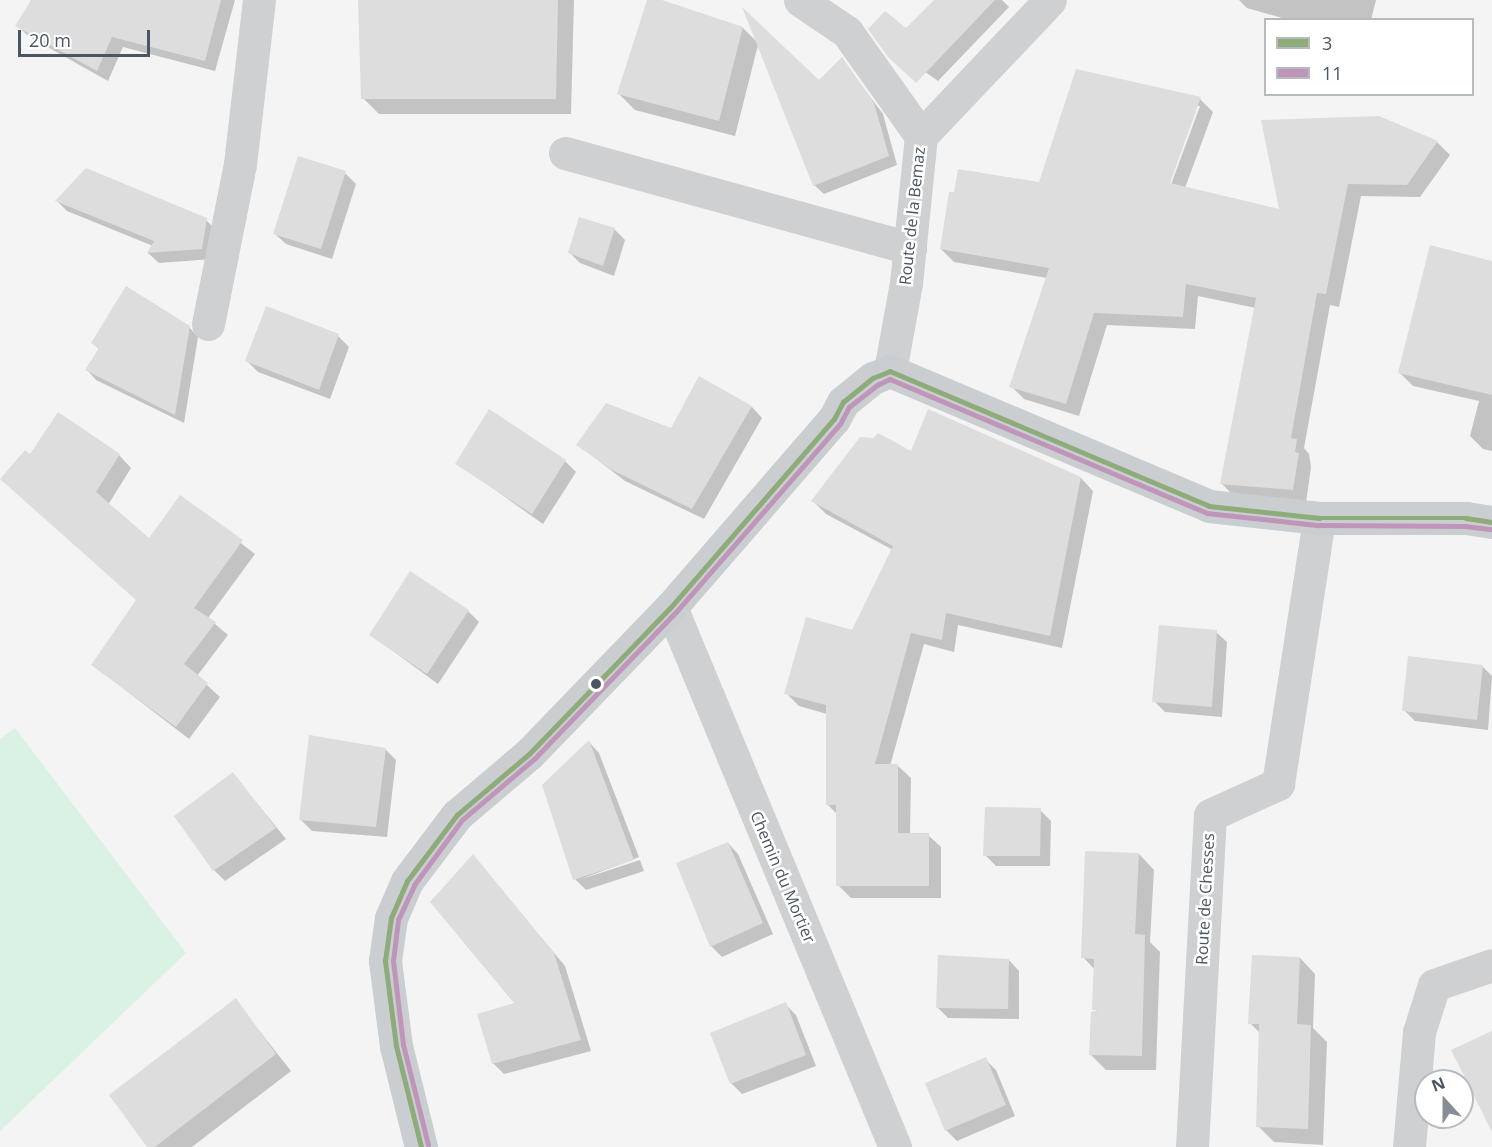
<!DOCTYPE html>
<html>
<head>
<meta charset="utf-8">
<style>
  body { margin:0 }
  #map { position:relative; width:1492px; height:1147px; overflow:hidden; background:#f4f4f4; font-family:"Open Sans",sans-serif }
  div>[style] { position:absolute }
  .green>* { inset:0; background:#d9f2e3 }
  .shadow>* { inset:0; background:#0003 }
  .building>* { inset:0; background:#ddddde }
  .minor>* { height:33px; margin:-16.5px; padding:0 16.5px; transform-origin:16.5px; border-radius:16.5px; background:#ced0d2 }
  .major>* { height:33px; margin:-16.5px; padding:0 16.5px; transform-origin:16.5px; border-radius:16.5px; background:#caced1 }
  .bus-1>* { height:4.5px; margin:-2.25px; padding:0 2.25px; transform-origin:2.25px; border-radius:2.25px; background:#8eab7a }
  .bus-2>* { height:4.5px; margin:-2.25px; padding:0 2.25px; transform-origin:2.25px; border-radius:2.25px; background:#bf96ba }
  .dots>* { width:16px; height:16px; translate:-50% -50%; box-sizing:border-box; border:3px solid #fff; border-radius:50% }
  span { translate:-50% -50%; white-space:nowrap; text-align:center; line-height:1.15; -webkit-text-stroke:5px #fff; paint-order:stroke }
  .street-label { font-size:16px; color:#4a5661 }
  .legend { position:absolute; left:1264px; top:18px; width:210px; height:78px; box-sizing:border-box; background:#fff; border:2px solid #b7bbc0; margin:0; padding:8px 10px; list-style:none; font-size:18px; color:#4a5661 }
  .legend li { display:flex; align-items:center; gap:12px; height:30px }
  .legend b { width:30px; border:2px solid #b7bbc0 }
  .north { position:absolute; left:1414px; top:1069px; width:60px; height:60px; box-sizing:border-box; background:#fff; border:2px solid #b7bbc0; border-radius:50%; rotate:339deg; font-size:16px; font-weight:700; line-height:24px; text-align:center; color:#4a5661 }
  .north::after { content:''; display:block; margin:auto; width:21px; height:27px; background:#868d94; clip-path:polygon(50% 0,100% 100%,50% 72%,0 100%) }
  .scale { position:absolute; left:18px; top:30px; width:132px; height:27px; box-sizing:border-box; border:3px solid #4a5661; border-top:0; padding-left:8px; font-size:18px; line-height:21px; white-space:nowrap; color:#4a5661; -webkit-text-stroke:4px #fff; paint-order:stroke }
</style>
</head>
<body>
<div id="map">
  <div class="green">
    <div style="clip-path:polygon(15px 728px,186px 953px,0 1131px,0 739px)"></div>
  </div>
  <div class="shadow">
    <div style="clip-path:polygon(32px 0,235px 0,215px 71px,123px 47px,108px 81px,28px 36px,17px 25px)"></div>
    <div style="clip-path:polygon(359px 0,574px 0,571px 114px,379px 114px,363px 98px)"></div>
    <div style="clip-path:polygon(648px 0,743px 28px,758px 43px,819px 83px,843px 61px,883px 114px,897px 165px,824px 194px,814px 185px,758px 45px,735px 136px,635px 110px,619px 94px)"></div>
    <div style="clip-path:polygon(936px 0,1002px 0,1009px 7px,938px 81px,903px 56px)"></div>
    <div style="clip-path:polygon(1239px 0,1376px 0,1371px 20px,1289px 20px,1247px 8px)"></div>
    <div style="clip-path:polygon(evenodd,1200px 99px,1213px 112px,1185px 188px,1281px 211px,1437px 142px,1450px 155px,1420px 197px,1361px 196px,1339px 307px,1330px 305px,1304px 448px,1309px 454px,1311px 467px,1306px 503px,1235px 497px,1222px 484px,1256px 308px,1198px 296px,1195px 329px,1107px 325px,1079px 416px,1024px 399px,1011px 386px,1047px 278px,954px 262px,941px 249px,1040px 183px,1200px 99px,1196px 106px,1200px 106px,1169px 190px,1166px 189px,1196px 106px)"></div>
    <div style="clip-path:polygon(345px 173px,356px 184px,332px 259px,286px 244px,275px 234px)"></div>
    <div style="clip-path:polygon(57px 201px,205px 219px,216px 230px,213px 259px,159px 263px,148px 253px,153px 246px,67px 211px)"></div>
    <div style="clip-path:polygon(614px 229px,625px 240px,614px 276px,580px 263px,569px 252px)"></div>
    <div style="clip-path:polygon(1492px 263px,1492px 451px,1483px 449px,1470px 436px,1479px 401px,1413px 386px,1400px 373px)"></div>
    <div style="clip-path:polygon(189px 327px,198px 337px,184px 423px,96px 380px,87px 370px,100px 350px,93px 343px)"></div>
    <div style="clip-path:polygon(338px 336px,349px 347px,330px 399px,258px 372px,247px 361px)"></div>
    <div style="clip-path:polygon(752px 407px,762px 418px,704px 519px,625px 481px,578px 445px,672px 430px)"></div>
    <div style="clip-path:polygon(912px 453px,1081px 478px,1093px 491px,1062px 648px,958px 625px,954px 652px,924px 644px,890px 766px,898px 766px,911px 778px,910px 834px,928px 835px,941px 847px,941px 898px,851px 898px,838px 885px,837px 814px,827px 804px,827px 714px,799px 706px,786px 693px,853px 631px,893px 550px,826px 514px,813px 501px)"></div>
    <div style="clip-path:polygon(119px 455px,131px 468px,108px 505px,149px 540px,181px 497px,255px 554px,208px 618px,228px 635px,197px 676px,220px 697px,189px 739px,93px 665px,138px 600px,31px 456px)"></div>
    <div style="clip-path:polygon(565px 461px,576px 472px,543px 524px,457px 463px)"></div>
    <div style="clip-path:polygon(468px 611px,479px 622px,438px 684px,371px 635px)"></div>
    <div style="clip-path:polygon(1216px 632px,1227px 642px,1222px 717px,1165px 712px,1154px 701px)"></div>
    <div style="clip-path:polygon(1483px 667px,1492px 676px,1488px 730px,1415px 721px,1404px 710px)"></div>
    <div style="clip-path:polygon(589px 742px,599px 753px,639px 857px,579px 880px,640px 860px,644px 871px,586px 890px,575px 879px)"></div>
    <div style="clip-path:polygon(385px 749px,396px 760px,387px 837px,312px 831px,301px 820px)"></div>
    <div style="clip-path:polygon(233px 774px,286px 839px,225px 881px,214px 870px)"></div>
    <div style="clip-path:polygon(1040px 810px,1051px 821px,1050px 866px,996px 866px,985px 855px)"></div>
    <div style="clip-path:polygon(728px 843px,738px 854px,773px 934px,722px 957px,711px 946px)"></div>
    <div style="clip-path:polygon(1139px 854px,1154px 870px,1150px 942px,1160px 952px,1156px 1070px,1106px 1070px,1091px 1055px,1096px 1012px,1095px 970px,1083px 957px)"></div>
    <div style="clip-path:polygon(473px 856px,565px 966px,591px 1051px,504px 1074px,493px 1063px,517px 1004px)"></div>
    <div style="clip-path:polygon(1300px 958px,1315px 974px,1313px 1028px,1327px 1042px,1323px 1145px,1274px 1142px,1258px 1126px,1261px 1034px,1250px 1023px)"></div>
    <div style="clip-path:polygon(1009px 960px,1019px 971px,1019px 1019px,948px 1018px,938px 1008px)"></div>
    <div style="clip-path:polygon(235px 1000px,291px 1071px,192px 1147px,149px 1147px)"></div>
    <div style="clip-path:polygon(785px 1004px,796px 1015px,816px 1066px,742px 1094px,731px 1083px)"></div>
    <div style="clip-path:polygon(985px 1059px,996px 1070px,1015px 1116px,957px 1141px,946px 1130px)"></div>
  </div>
  <div class="building">
    <div style="clip-path:polygon(31px 0,221px 0,205px 61px,112px 37px,97px 71px,15px 26px)"></div>
    <div style="clip-path:polygon(358px 0,558px 0,556px 99px,361px 99px)"></div>
    <div style="clip-path:polygon(647px 0,662px 0,743px 27px,719px 121px,617px 94px)"></div>
    <div style="clip-path:polygon(934px 0,995px 0,916px 83px,888px 57px,868px 29px,885px 11px,906px 28px)"></div>
    <div style="clip-path:polygon(742px 7px,819px 80px,842px 57px,874px 103px,889px 156px,813px 186px)"></div>
    <div style="clip-path:polygon(1076px 69px,1201px 97px,1170px 183px,1279px 209px,1261px 120px,1379px 116px,1438px 141px,1407px 185px,1348px 184px,1326px 294px,1317px 293px,1291px 438px,1297px 439px,1295px 452px,1299px 453px,1293px 490px,1220px 484px,1256px 298px,1186px 284px,1183px 317px,1094px 313px,1066px 404px,1009px 387px,1049px 268px,940px 249px,949px 192px,954px 192px,958px 169px,1039px 182px)"></div>
    <div style="clip-path:polygon(298px 156px,346px 171px,321px 249px,273px 234px)"></div>
    <div style="clip-path:polygon(86px 168px,207px 218px,202px 249px,147px 253px,154px 241px,55px 201px)"></div>
    <div style="clip-path:polygon(579px 217px,615px 228px,603px 266px,568px 253px)"></div>
    <div style="clip-path:polygon(1430px 245px,1492px 261px,1492px 395px,1398px 373px)"></div>
    <div style="clip-path:polygon(126px 286px,190px 326px,175px 415px,85px 370px,99px 348px,91px 343px)"></div>
    <div style="clip-path:polygon(266px 306px,339px 334px,319px 390px,245px 361px)"></div>
    <div style="clip-path:polygon(699px 376px,752px 406px,692px 509px,612px 470px,576px 445px,606px 403px,671px 428px)"></div>
    <div style="clip-path:polygon(489px 409px,566px 460px,532px 514px,455px 464px)"></div>
    <div style="clip-path:polygon(928px 409px,1081px 477px,1050px 636px,946px 613px,942px 640px,911px 633px,875px 764px,898px 764px,898px 833px,929px 833px,929px 886px,836px 886px,836px 805px,826px 805px,826px 705px,784px 694px,806px 617px,852px 630px,893px 546px,811px 501px,860px 437px,873px 438px,878px 433px,911px 451px)"></div>
    <div style="clip-path:polygon(58px 412px,120px 454px,96px 492px,149px 538px,180px 495px,243px 540px,194px 608px,216px 622px,184px 664px,208px 683px,176px 727px,91px 665px,136px 600px,0 479px,25px 450px,30px 454px)"></div>
    <div style="clip-path:polygon(410px 571px,469px 610px,427px 674px,369px 635px)"></div>
    <div style="clip-path:polygon(1159px 625px,1217px 630px,1212px 707px,1152px 702px)"></div>
    <div style="clip-path:polygon(1408px 656px,1483px 665px,1477px 720px,1402px 711px)"></div>
    <div style="clip-path:polygon(309px 735px,386px 748px,376px 827px,299px 820px)"></div>
    <div style="clip-path:polygon(589px 740px,634px 860px,573px 880px,542px 785px)"></div>
    <div style="clip-path:polygon(233px 772px,276px 828px,213px 871px,174px 816px)"></div>
    <div style="clip-path:polygon(985px 807px,1041px 808px,1040px 856px,983px 856px)"></div>
    <div style="clip-path:polygon(728px 842px,763px 923px,710px 947px,676px 863px)"></div>
    <div style="clip-path:polygon(1085px 851px,1139px 853px,1135px 934px,1145px 935px,1142px 1056px,1089px 1055px,1091px 1012px,1098px 1010px,1092px 1010px,1094px 959px,1081px 958px)"></div>
    <div style="clip-path:polygon(473px 854px,554px 953px,581px 1040px,492px 1064px,477px 1014px,514px 1003px,430px 902px)"></div>
    <div style="clip-path:polygon(938px 955px,1009px 959px,1008px 1009px,936px 1008px)"></div>
    <div style="clip-path:polygon(1252px 955px,1300px 957px,1297px 1024px,1311px 1025px,1308px 1129px,1256px 1127px,1259px 1024px,1248px 1024px)"></div>
    <div style="clip-path:polygon(236px 998px,276px 1054px,155px 1147px,147px 1147px,109px 1095px)"></div>
    <div style="clip-path:polygon(786px 1002px,806px 1055px,730px 1084px,710px 1033px)"></div>
    <div style="clip-path:polygon(1492px 1031px,1492px 1132px,1451px 1050px)"></div>
    <div style="clip-path:polygon(986px 1057px,1006px 1105px,945px 1131px,925px 1083px)"></div>
  </div>
  <div class="minor">
    <div style="left:800px;top:0;width:57px;rotate:34.2deg"></div>
    <div style="left:847px;top:32px;width:128px;rotate:54.6deg"></div>
    <div style="left:921px;top:136px;width:148px;rotate:95.8deg"></div>
    <div style="left:906px;top:283px;width:89px;rotate:100.3deg"></div>
    <div style="left:921px;top:136px;width:187px;rotate:-46.5deg"></div>
    <div style="left:565px;top:153px;width:358px;rotate:15.4deg"></div>
    <div style="left:208px;top:324px;width:163px;rotate:-78.7deg"></div>
    <div style="left:240px;top:164px;width:165px;rotate:-83.4deg"></div>
    <div style="left:671px;top:607px;width:585px;rotate:67.47deg"></div>
    <div style="left:1192px;top:1147px;width:332px;rotate:-86.9deg"></div>
    <div style="left:1210px;top:815px;width:75px;rotate:-24.5deg"></div>
    <div style="left:1278px;top:784px;width:269px;rotate:-81.2deg"></div>
    <div style="left:1409px;top:1147px;width:115px;rotate:-85deg"></div>
    <div style="left:1419px;top:1032px;width:49px;rotate:-72.3deg"></div>
    <div style="left:1434px;top:985px;width:61px;rotate:-19deg"></div>
  </div>
  <div class="major">
    <div style="left:421px;top:1147px;width:104px;rotate:-103.9deg"></div>
    <div style="left:396px;top:1046px;width:86px;rotate:-97.4deg"></div>
    <div style="left:385px;top:961px;width:43px;rotate:-82.1deg"></div>
    <div style="left:391px;top:918px;width:40px;rotate:-66.6deg"></div>
    <div style="left:407px;top:881px;width:83px;rotate:-52.9deg"></div>
    <div style="left:457px;top:815px;width:94px;rotate:-40.3deg"></div>
    <div style="left:529px;top:754px;width:204px;rotate:-46deg"></div>
    <div style="left:671px;top:607px;width:249px;rotate:-49.1deg"></div>
    <div style="left:834px;top:419px;width:19px;rotate:-62deg"></div>
    <div style="left:843px;top:402px;width:38px;rotate:-39deg"></div>
    <div style="left:873px;top:378px;width:18px;rotate:-22deg"></div>
    <div style="left:890px;top:371px;width:346px;rotate:22.9deg"></div>
    <div style="left:1209px;top:506px;width:111px;rotate:6.2deg"></div>
    <div style="left:1319px;top:518px;width:147px"></div>
    <div style="left:1466px;top:518px;width:26px;rotate:9deg"></div>
  </div>
  <div class="bus-1">
    <div style="left:421px;top:1147px;width:104px;rotate:-103.9deg"></div>
    <div style="left:396px;top:1046px;width:86px;rotate:-97.4deg"></div>
    <div style="left:385px;top:961px;width:43px;rotate:-82.1deg"></div>
    <div style="left:391px;top:918px;width:40px;rotate:-66.6deg"></div>
    <div style="left:407px;top:881px;width:83px;rotate:-52.9deg"></div>
    <div style="left:457px;top:815px;width:94px;rotate:-40.3deg"></div>
    <div style="left:529px;top:754px;width:204px;rotate:-46deg"></div>
    <div style="left:671px;top:607px;width:249px;rotate:-49.1deg"></div>
    <div style="left:834px;top:419px;width:19px;rotate:-62deg"></div>
    <div style="left:843px;top:402px;width:38px;rotate:-39deg"></div>
    <div style="left:873px;top:378px;width:18px;rotate:-22deg"></div>
    <div style="left:890px;top:371px;width:346px;rotate:22.9deg"></div>
    <div style="left:1209px;top:506px;width:111px;rotate:6.2deg"></div>
    <div style="left:1319px;top:518px;width:147px"></div>
    <div style="left:1466px;top:518px;width:26px;rotate:9deg"></div>
  </div>
  <div class="bus-2">
    <div style="left:428px;top:1145px;width:103px;rotate:-104deg"></div>
    <div style="left:403px;top:1045px;width:85px;rotate:-96.8deg"></div>
    <div style="left:393px;top:961px;width:41px;rotate:-83deg"></div>
    <div style="left:398px;top:920px;width:38px;rotate:-65deg"></div>
    <div style="left:414px;top:885px;width:81px;rotate:-53.6deg"></div>
    <div style="left:462px;top:820px;width:94px;rotate:-40.3deg"></div>
    <div style="left:534px;top:759px;width:204px;rotate:-46deg"></div>
    <div style="left:676px;top:612px;width:249px;rotate:-48.9deg"></div>
    <div style="left:840px;top:424px;width:19px;rotate:-62deg"></div>
    <div style="left:849px;top:407px;width:36px;rotate:-38deg"></div>
    <div style="left:877px;top:385px;width:14px;rotate:-25deg"></div>
    <div style="left:890px;top:379px;width:344px;rotate:22.9deg"></div>
    <div style="left:1207px;top:513px;width:112px;rotate:6.2deg"></div>
    <div style="left:1318px;top:525px;width:147px;rotate:0.4deg"></div>
    <div style="left:1465px;top:526px;width:26px;rotate:7deg"></div>
  </div>
  <div class="dots">
    <div style="left:596px;top:684px;background:#4a5661"></div>
  </div>
  <div class="street-label">
    <span style="left:912px;top:216px;rotate:-84deg">Route de la Bemaz</span>
    <span style="left:783px;top:877px;rotate:67deg">Chemin du Mortier</span>
    <span style="left:1205px;top:899px;rotate:-87deg">Route de Chesses</span>
  </div>
  <ul class="legend">
  <li><b style="height:8px;background:#8eab7a"></b>3</li>
  <li><b style="height:8px;background:#bf96ba"></b>11</li>
  </ul>
  <div class="north">N</div>
  <div class="scale">20 m</div>
</div>
</body>
</html>
